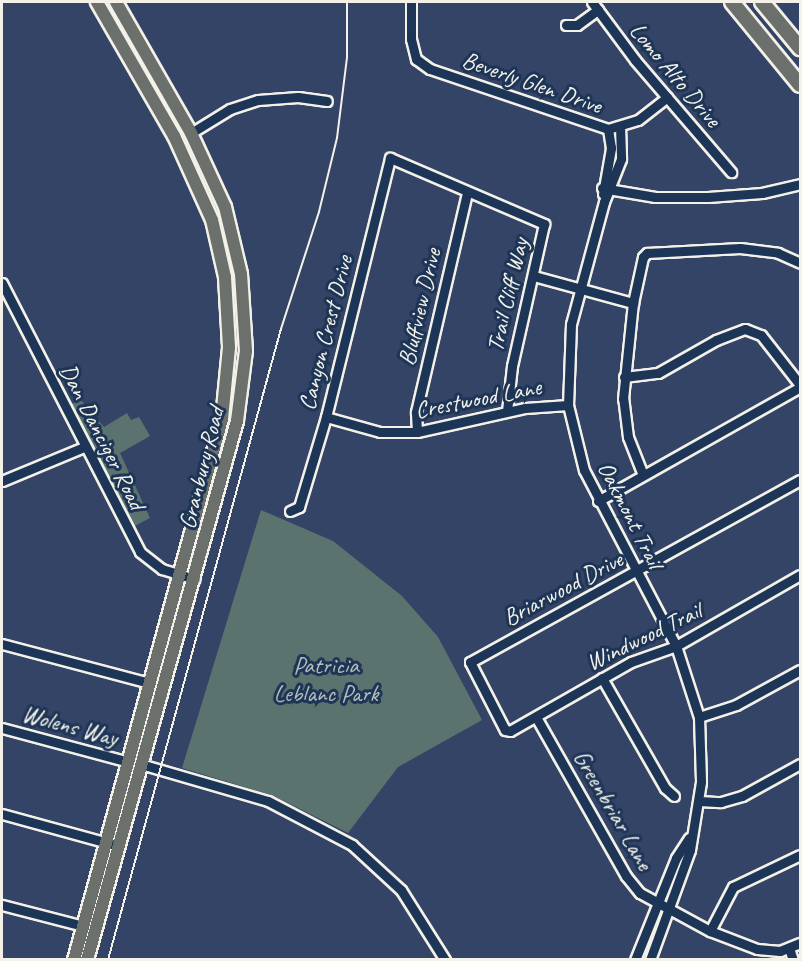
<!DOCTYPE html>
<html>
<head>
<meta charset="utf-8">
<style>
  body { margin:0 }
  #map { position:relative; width:802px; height:961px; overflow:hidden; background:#344466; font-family:Caveat,sans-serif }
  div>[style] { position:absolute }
  .green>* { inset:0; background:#5b736f }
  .roads { filter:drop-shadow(2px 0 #f4f1e8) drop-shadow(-2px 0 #f4f1e8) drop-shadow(0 2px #f4f1e8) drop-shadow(0 -2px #f4f1e8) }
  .minor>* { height:9px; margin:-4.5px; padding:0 4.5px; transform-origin:4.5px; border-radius:4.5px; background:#1d3557 }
  .major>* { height:12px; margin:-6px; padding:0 6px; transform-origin:6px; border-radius:6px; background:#6b706d }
  .highway>* { height:14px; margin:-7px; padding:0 7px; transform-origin:7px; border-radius:7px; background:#6b706d }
  .rail>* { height:1.5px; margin:-0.75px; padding:0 0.75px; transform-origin:0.75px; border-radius:0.75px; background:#f4f1e8 }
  span { translate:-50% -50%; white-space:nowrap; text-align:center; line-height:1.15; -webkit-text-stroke:6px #1d3557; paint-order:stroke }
  .street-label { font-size:24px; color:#f4f1e8 }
  .park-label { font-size:24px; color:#b7bfb8 }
  .frame { position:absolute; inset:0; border:3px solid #f4f1e8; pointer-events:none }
</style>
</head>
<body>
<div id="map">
  <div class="green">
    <div style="clip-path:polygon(80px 399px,104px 427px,127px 413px,131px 420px,139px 417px,150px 436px,120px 453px,150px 518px,127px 530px,65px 408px)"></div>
    <div style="clip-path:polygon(261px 510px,333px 541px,402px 596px,438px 637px,482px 720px,398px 767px,348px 833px,274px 796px,182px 768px)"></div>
  </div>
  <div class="roads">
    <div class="minor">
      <div style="left:411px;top:2px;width:37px;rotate:90deg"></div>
      <div style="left:411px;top:39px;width:21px;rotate:76deg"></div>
      <div style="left:416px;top:59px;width:17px;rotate:36deg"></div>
      <div style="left:430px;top:69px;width:188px;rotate:18.6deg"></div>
      <div style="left:608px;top:129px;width:31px;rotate:-17deg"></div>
      <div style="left:638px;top:120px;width:37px;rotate:-38deg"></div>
      <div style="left:592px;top:2px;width:72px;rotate:53.4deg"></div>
      <div style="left:635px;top:60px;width:148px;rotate:49.4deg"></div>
      <div style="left:566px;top:25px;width:11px"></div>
      <div style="left:577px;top:25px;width:26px;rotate:-36deg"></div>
      <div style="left:620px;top:126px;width:33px;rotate:88deg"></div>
      <div style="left:621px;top:159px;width:46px;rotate:111.6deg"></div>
      <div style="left:604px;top:202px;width:126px;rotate:105.1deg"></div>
      <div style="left:571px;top:324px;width:81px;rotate:92.1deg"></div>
      <div style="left:568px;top:405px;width:67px;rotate:76.2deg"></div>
      <div style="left:584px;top:470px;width:199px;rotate:62.4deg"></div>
      <div style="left:676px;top:646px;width:75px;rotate:72.1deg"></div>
      <div style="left:699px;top:717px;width:65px;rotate:88.2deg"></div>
      <div style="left:701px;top:782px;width:69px;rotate:99.2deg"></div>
      <div style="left:690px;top:850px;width:117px;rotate:110deg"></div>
      <div style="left:191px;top:133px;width:46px;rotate:-31.6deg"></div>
      <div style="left:230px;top:109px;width:29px;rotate:-18deg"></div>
      <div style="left:258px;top:100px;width:40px;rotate:-4.3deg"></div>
      <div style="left:298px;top:97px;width:29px;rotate:8deg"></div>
      <div style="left:602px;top:188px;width:54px;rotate:9.6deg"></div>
      <div style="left:655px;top:197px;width:53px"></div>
      <div style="left:708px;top:197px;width:54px;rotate:-4.2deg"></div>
      <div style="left:762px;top:193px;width:39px;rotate:-13deg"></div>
      <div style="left:603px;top:194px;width:47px;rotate:-80.1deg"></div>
      <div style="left:611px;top:148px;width:19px;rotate:-99deg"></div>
      <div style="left:534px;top:276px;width:103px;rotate:15.3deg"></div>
      <div style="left:2px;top:283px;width:302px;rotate:62.8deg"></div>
      <div style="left:140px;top:552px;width:28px;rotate:38deg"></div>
      <div style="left:162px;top:569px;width:34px;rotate:17deg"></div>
      <div style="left:624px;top:377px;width:34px;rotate:-7deg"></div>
      <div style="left:658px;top:373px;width:67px;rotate:-29.6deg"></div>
      <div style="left:716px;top:340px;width:31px;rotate:-21deg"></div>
      <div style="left:745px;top:329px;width:17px;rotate:21deg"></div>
      <div style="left:761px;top:335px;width:63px;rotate:52deg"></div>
      <div style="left:326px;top:417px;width:56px;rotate:15.5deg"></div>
      <div style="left:380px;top:432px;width:37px"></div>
      <div style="left:417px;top:432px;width:111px;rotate:-12.5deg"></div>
      <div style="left:525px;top:408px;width:43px;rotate:-4deg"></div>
      <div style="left:417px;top:432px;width:20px;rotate:-93deg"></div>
      <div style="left:416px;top:412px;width:226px;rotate:-76.9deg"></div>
      <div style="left:643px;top:475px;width:41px;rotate:-111.5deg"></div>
      <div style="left:628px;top:437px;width:38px;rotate:-97deg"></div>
      <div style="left:623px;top:399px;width:97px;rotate:-84.1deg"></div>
      <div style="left:633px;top:303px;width:47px;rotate:-77.7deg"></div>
      <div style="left:643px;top:257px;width:6px;rotate:-45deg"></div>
      <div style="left:647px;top:253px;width:93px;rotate:-3.1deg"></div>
      <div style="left:740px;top:248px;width:38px;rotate:7deg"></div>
      <div style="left:778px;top:253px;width:24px;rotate:24deg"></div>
      <div style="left:800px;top:480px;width:377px;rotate:151.1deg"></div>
      <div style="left:470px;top:662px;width:76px;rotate:62.8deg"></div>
      <div style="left:505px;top:730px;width:5px;rotate:11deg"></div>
      <div style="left:510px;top:731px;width:139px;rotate:-29.7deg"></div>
      <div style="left:631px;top:662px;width:48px;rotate:-19.6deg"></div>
      <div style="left:676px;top:646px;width:143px;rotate:-29.8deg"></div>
      <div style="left:2px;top:481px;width:89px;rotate:-22.5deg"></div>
      <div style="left:598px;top:501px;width:232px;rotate:-29.4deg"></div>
      <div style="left:290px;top:511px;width:10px;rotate:-24deg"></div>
      <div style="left:299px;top:507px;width:94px;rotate:-73.3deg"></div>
      <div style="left:326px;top:417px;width:267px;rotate:-76.1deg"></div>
      <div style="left:390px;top:158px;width:168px;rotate:23.2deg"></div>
      <div style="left:544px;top:224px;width:146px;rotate:102.7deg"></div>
      <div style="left:512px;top:366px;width:45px;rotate:96.3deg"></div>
      <div style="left:2px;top:644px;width:153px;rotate:14.8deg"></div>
      <div style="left:602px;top:678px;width:127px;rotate:60.2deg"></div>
      <div style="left:665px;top:788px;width:12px;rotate:42deg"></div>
      <div style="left:536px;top:717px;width:183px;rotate:60.5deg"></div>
      <div style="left:626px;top:876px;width:22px;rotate:51deg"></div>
      <div style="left:640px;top:893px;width:80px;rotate:28.5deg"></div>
      <div style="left:710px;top:931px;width:50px;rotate:21deg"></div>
      <div style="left:757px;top:949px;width:23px;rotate:5deg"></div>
      <div style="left:780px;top:951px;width:22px;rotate:-22deg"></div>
      <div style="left:699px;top:717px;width:39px;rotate:-18deg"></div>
      <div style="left:736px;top:705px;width:73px;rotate:-28.7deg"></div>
      <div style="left:2px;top:728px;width:131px;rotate:15deg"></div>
      <div style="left:144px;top:765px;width:129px;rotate:16.2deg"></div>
      <div style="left:268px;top:801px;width:95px;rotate:27.6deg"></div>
      <div style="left:352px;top:845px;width:67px;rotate:42.6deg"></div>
      <div style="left:401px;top:890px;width:83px;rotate:57.8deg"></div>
      <div style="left:699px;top:801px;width:22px;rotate:3deg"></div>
      <div style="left:721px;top:802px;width:22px;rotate:-16deg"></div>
      <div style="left:742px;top:796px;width:66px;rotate:-28.9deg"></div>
      <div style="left:2px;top:814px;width:114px;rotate:15.3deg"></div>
      <div style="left:2px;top:905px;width:84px;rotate:14.5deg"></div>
      <div style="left:710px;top:931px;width:50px;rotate:-62.4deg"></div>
      <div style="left:733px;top:887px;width:74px;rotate:-25.5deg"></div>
      <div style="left:789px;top:948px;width:13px;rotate:72deg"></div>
      <div style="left:635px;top:960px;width:110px;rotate:-68.1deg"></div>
      <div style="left:676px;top:858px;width:24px;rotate:-57deg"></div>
    </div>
    <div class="major">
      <div style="left:74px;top:960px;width:561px;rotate:-74.7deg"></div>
      <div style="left:222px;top:419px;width:72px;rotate:-84.4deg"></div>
      <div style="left:229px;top:347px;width:70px;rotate:-93.3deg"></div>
      <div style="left:225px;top:277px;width:58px;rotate:-102.8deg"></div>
      <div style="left:212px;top:220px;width:92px;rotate:-114.3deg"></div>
      <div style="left:174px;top:136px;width:155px;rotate:-119.9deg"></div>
      <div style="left:87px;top:960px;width:559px;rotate:-74.45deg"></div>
      <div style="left:237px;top:421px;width:71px;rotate:-82.7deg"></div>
      <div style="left:246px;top:351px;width:77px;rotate:-93.7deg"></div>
      <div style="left:241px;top:274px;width:69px;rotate:-103.4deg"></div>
      <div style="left:225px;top:207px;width:81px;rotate:-114.7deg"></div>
      <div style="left:191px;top:133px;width:151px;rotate:-119.8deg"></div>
    </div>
    <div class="highway">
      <div style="left:732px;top:2px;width:107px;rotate:50.7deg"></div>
      <div style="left:762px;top:2px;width:60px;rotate:50.4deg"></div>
    </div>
  </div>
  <div class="rail">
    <div style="left:108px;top:960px;width:654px;rotate:-74.67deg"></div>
    <div style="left:281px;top:329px;width:123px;rotate:-72deg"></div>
    <div style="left:319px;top:212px;width:76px;rotate:-76.3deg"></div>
    <div style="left:337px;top:138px;width:81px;rotate:-82.9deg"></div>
    <div style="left:347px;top:58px;width:56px;rotate:-90deg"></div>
  </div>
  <div class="street-label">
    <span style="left:675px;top:75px;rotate:50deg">Lomo Alto Drive</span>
    <span style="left:532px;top:83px;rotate:19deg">Beverly Glen Drive</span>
    <span style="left:508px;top:295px;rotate:-77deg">Trail Cliff Way</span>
    <span style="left:420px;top:307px;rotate:-77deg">Bluffview Drive</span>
    <span style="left:326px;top:333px;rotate:-76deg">Canyon Crest Drive</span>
    <span style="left:478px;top:399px;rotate:-11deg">Crestwood Lane</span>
    <span style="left:102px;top:437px;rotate:63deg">Dan Danciger Road</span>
    <span style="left:202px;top:468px;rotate:-76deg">Granbury Road</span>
    <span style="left:630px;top:515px;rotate:63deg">Oakmont Trail</span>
    <span style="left:563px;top:589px;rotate:-28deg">Briarwood Drive</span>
    <span style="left:644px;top:637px;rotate:-26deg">Windwood Trail</span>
    <span style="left:70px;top:726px;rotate:15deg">Wolens Way</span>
    <span style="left:613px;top:810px;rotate:60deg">Greenbriar Lane</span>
  </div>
  <div class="park-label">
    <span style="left:326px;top:680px">Patricia<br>Leblanc Park</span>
  </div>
  <div class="frame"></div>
</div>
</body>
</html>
